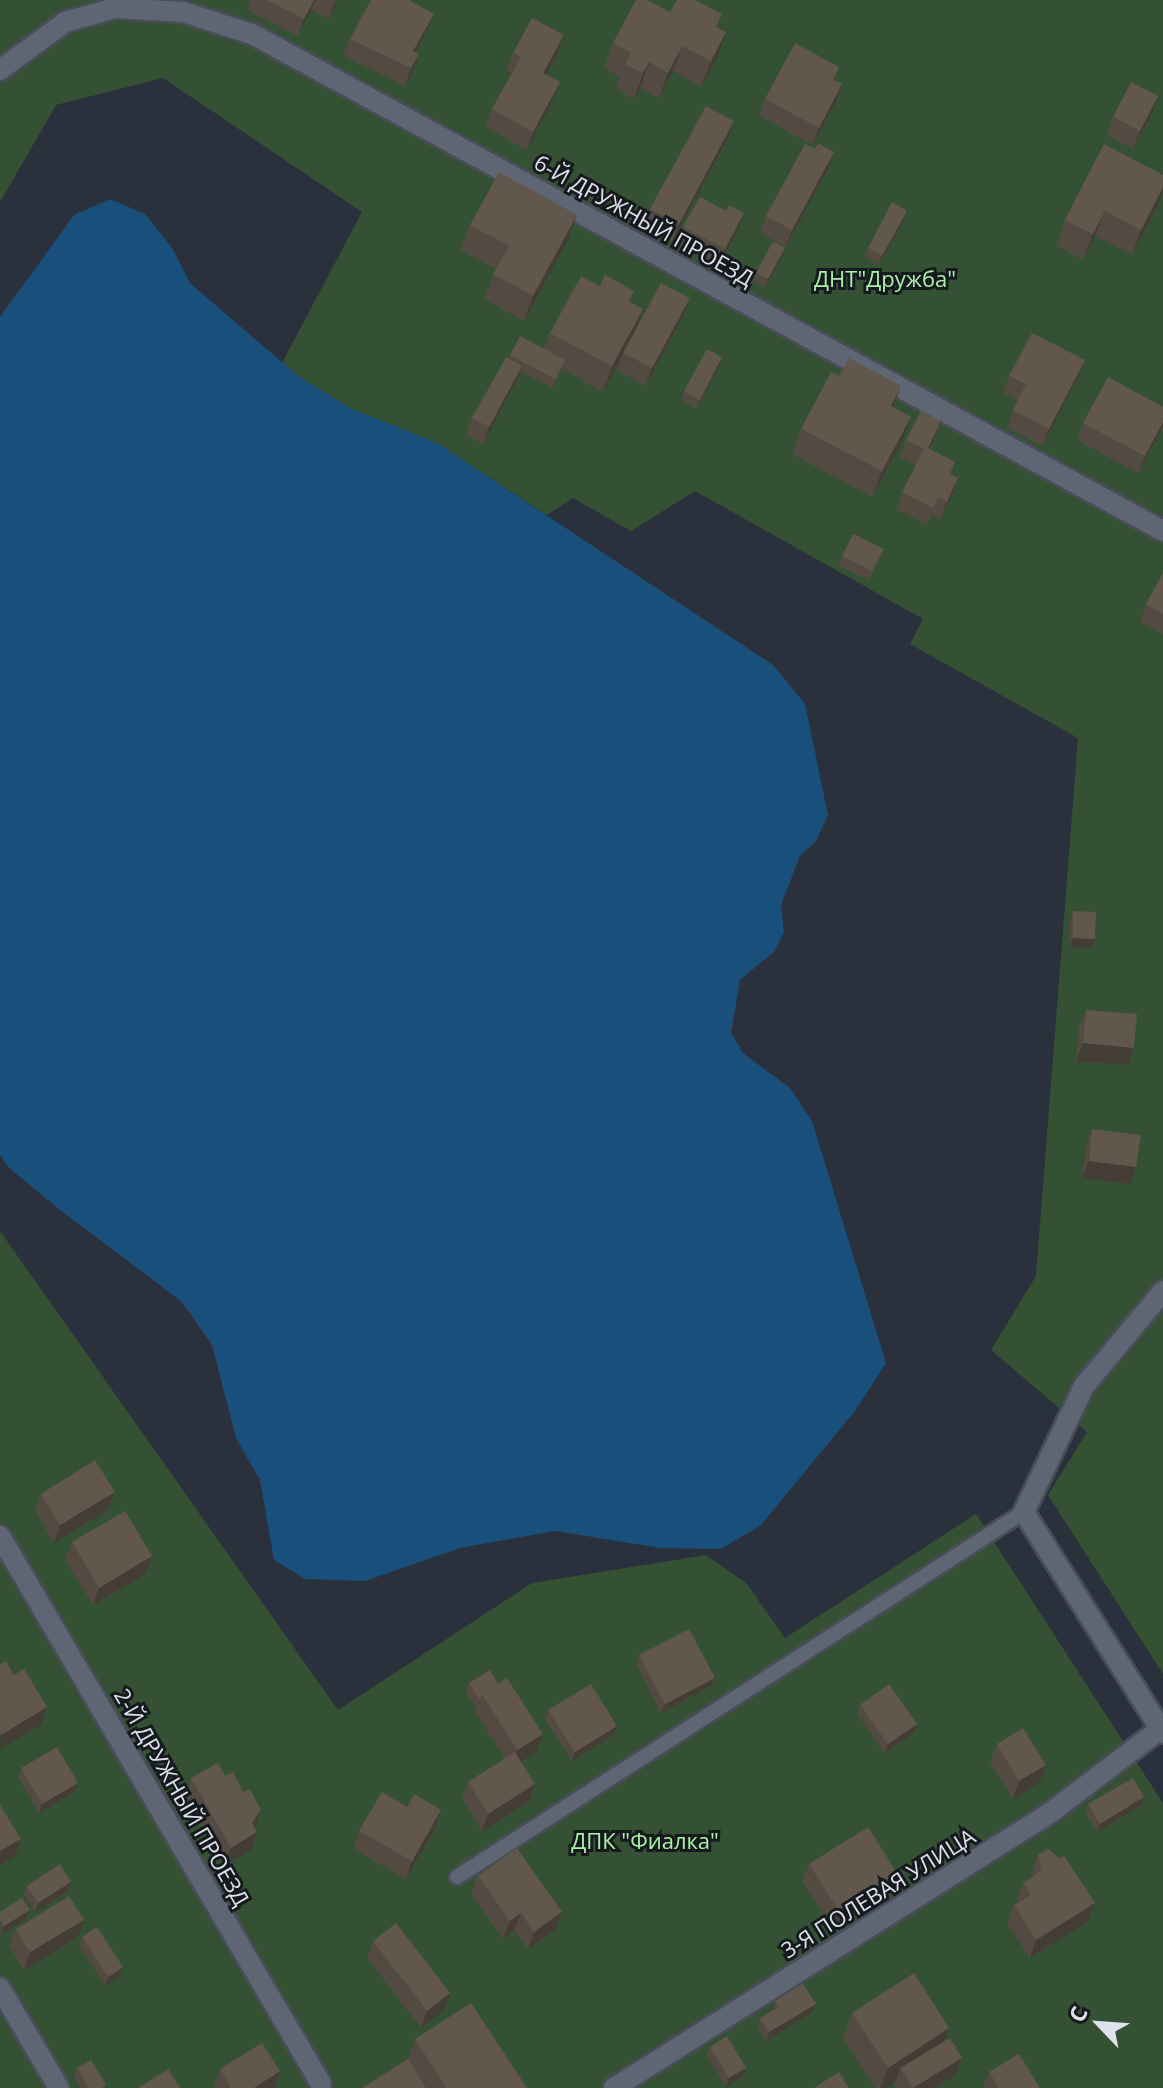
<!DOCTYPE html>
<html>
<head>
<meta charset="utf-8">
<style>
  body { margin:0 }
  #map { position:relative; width:1163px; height:2088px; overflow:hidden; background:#2b313c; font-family:"Open Sans",sans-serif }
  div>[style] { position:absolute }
  .green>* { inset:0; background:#345233 }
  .water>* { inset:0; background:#194f7b }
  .roads { filter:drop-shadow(2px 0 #484d57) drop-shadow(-2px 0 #484d57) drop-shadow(0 2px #484d57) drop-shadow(0 -2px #484d57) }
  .service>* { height:14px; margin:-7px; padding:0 7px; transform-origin:7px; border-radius:7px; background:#5f6673 }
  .minor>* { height:20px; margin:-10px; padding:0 10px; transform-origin:10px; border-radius:10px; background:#5f6673 }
  .wall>* { inset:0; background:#534b41 }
  .shaded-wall>* { inset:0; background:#443d35 }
  .building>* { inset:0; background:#61574c }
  span { translate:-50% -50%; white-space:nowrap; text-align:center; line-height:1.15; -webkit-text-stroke:6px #16191e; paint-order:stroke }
  .street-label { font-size:22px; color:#dfe2ea }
  .park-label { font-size:22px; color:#a9f1a7 }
  .north { position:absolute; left:1059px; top:1984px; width:80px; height:80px; -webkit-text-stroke:6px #16191e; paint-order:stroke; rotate:295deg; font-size:22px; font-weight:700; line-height:32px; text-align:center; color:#dfe2ea }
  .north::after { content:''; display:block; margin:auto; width:28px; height:36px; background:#dfe2ea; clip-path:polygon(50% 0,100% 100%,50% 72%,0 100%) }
</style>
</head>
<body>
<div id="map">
  <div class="green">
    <div style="clip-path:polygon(0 0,1163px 0,1163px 1674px,1048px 1495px,1087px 1432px,991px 1350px,1036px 1276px,1078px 738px,910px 644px,923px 619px,695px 491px,631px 531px,573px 498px,547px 515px,437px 443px,350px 408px,298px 376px,282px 363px,362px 212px,163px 78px,56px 105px,0 202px)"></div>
    <div style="clip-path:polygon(0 1231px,338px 1710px,532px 1583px,706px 1555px,747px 1584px,785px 1638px,976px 1514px,1163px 1803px,1163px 2088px,0 2088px)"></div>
  </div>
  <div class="water">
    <div style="clip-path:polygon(110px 199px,145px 214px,173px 249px,190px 283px,298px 376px,350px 408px,437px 443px,773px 665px,805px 704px,828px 815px,816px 841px,800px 856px,781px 905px,784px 932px,775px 951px,740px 980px,731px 1033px,743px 1053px,790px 1088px,812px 1121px,886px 1363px,855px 1411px,761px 1525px,721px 1549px,661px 1548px,555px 1531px,460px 1548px,365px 1581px,305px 1579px,274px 1560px,260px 1480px,236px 1438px,212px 1345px,182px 1302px,60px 1210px,8px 1167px,0 1154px,0 317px,74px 215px)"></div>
  </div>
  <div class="roads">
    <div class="service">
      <div style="left:457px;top:1877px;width:674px;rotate:-32.77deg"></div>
    </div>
    <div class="minor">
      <div style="left:0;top:70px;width:81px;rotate:-36.4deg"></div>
      <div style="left:65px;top:22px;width:52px;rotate:-15.6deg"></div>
      <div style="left:115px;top:8px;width:68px;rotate:3.4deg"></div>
      <div style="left:183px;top:12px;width:72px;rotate:17.7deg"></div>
      <div style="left:252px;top:34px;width:1038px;rotate:28.61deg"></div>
      <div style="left:1163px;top:1291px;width:124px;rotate:129.7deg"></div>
      <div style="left:1084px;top:1386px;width:140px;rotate:115.5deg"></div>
      <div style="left:1024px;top:1512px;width:261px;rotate:57.8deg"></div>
      <div style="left:0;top:1536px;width:635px;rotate:59.64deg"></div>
      <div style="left:0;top:1988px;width:116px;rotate:59.5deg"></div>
      <div style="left:614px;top:2088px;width:515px;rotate:-32.24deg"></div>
      <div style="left:1050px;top:1813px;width:142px;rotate:-37.3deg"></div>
    </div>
  </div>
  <div class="wall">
    <div style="clip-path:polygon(251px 0,338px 0,329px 19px,311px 10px,298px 36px,247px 10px)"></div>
    <div style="clip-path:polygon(670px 12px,717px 27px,717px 58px,701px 86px,673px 71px,659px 98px,640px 88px,634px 99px,616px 89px,620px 77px,604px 68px,613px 43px)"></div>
    <div style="clip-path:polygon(427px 31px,416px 52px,419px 54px,413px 71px,405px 86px,343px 56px,350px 39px)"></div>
    <div style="clip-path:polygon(513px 53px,558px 53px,546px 75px,560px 82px,553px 100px,527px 150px,486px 127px,492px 109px,512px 73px,506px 71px)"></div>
    <div style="clip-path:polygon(835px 80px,842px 84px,836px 102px,813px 145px,759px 116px,765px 99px)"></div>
    <div style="clip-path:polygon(1152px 113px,1133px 149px,1106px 135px,1113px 117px)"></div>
    <div style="clip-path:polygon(728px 138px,672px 242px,644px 226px,650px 209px)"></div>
    <div style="clip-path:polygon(1104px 144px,1159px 203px,1132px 255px,1095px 236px,1083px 260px,1056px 245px,1065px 220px)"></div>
    <div style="clip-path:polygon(815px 149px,834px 152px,828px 169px,786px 247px,760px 233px,766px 216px)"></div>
    <div style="clip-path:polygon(904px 220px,879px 265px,864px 257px,868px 248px)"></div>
    <div style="clip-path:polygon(470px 225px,568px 240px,524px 321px,484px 299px,496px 269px,460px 250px)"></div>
    <div style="clip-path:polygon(683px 227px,738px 230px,718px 266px,677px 244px)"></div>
    <div style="clip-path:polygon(782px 256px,765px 288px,753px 282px,756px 273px)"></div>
    <div style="clip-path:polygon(600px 286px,634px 291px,629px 302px,643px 309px,635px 331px,690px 298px,683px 316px,645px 386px,617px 370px,622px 355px,603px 392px,562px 369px,552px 388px,520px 371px,515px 384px,483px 444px,466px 435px,472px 418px,510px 355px,544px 349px,550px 333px)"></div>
    <div style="clip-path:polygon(722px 357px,719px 366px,696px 409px,681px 400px,684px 391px)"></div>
    <div style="clip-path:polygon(1085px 360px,1078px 377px,1043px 446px,1007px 428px,1018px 401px,1003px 393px,1009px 376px)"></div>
    <div style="clip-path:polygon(893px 407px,902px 442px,872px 497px,792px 454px,801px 429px)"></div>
    <div style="clip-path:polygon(1083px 423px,1163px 428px,1138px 473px,1077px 440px)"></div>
    <div style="clip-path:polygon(935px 438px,930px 449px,955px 462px,951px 474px,952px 496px,940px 519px,932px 515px,927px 525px,896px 509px,902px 492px,916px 465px,900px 458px,906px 440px)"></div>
    <div style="clip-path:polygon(884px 549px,869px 580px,838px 565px,842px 556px)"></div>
    <div style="clip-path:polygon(1163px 573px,1163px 635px,1140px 622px,1146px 604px)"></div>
    <div style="clip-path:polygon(1073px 911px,1095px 939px,1092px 948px,1069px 947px,1070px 920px)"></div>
    <div style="clip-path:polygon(1086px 1010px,1128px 1065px,1076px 1061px,1079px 1027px)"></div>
    <div style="clip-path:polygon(1092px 1129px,1130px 1184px,1082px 1178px,1086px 1147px)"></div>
    <div style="clip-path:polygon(115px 1492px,108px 1510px,54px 1543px,35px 1511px,41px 1494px)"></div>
    <div style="clip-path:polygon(72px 1542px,152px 1556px,146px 1574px,93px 1605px,65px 1560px)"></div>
    <div style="clip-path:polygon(639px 1655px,715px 1678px,711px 1686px,661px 1713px,636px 1664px)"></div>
    <div style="clip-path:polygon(469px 1683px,498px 1683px,543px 1734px,536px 1752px,521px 1761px,535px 1784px,529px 1802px,482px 1831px,462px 1799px,468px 1782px,505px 1759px,475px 1712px,476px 1708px,466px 1692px)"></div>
    <div style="clip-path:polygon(860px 1705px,914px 1733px,884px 1753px,857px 1714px)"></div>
    <div style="clip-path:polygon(548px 1710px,617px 1726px,614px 1735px,572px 1761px,545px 1719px)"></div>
    <div style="clip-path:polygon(997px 1744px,1046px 1765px,1040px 1782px,1013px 1799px,990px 1762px)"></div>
    <div style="clip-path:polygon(21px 1768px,78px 1783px,75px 1792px,39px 1813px,18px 1777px)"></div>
    <div style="clip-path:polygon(191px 1778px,254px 1827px,257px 1832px,251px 1850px,224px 1865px,185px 1796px)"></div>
    <div style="clip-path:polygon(1088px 1804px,1141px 1806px,1097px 1832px,1085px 1813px)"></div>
    <div style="clip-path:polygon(407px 1807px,441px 1810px,435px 1828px,406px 1879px,353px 1849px,359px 1831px)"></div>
    <div style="clip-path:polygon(1038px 1855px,1095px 1903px,1088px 1921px,1030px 1958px,1007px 1923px,1014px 1905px,1018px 1903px,1017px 1900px,1023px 1883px,1033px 1877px,1032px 1873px)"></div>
    <div style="clip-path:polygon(809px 1864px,897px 1873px,891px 1890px,831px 1927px,802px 1881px)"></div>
    <div style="clip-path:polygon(478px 1876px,562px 1912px,555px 1930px,528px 1949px,514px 1930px,503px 1939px,471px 1894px)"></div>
    <div style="clip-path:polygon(71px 1882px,68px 1891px,35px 1912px,24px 1895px,27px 1886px)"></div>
    <div style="clip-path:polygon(0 1912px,26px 1919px,1px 1935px)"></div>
    <div style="clip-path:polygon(16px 1929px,78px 1937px,24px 1970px,9px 1946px)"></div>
    <div style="clip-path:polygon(82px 1937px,120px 1976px,105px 1986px,79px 1946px)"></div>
    <div style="clip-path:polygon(373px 1941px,450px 1993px,444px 2010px,421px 2028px,367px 1958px)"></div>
    <div style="clip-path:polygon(775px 2001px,816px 2004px,812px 2013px,766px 2041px,757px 2027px,760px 2018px,773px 2011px)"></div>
    <div style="clip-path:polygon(852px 2013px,949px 2028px,944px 2041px,962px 2058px,955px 2076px,935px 2088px,896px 2088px,894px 2085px,895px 2082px,886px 2088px,875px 2088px,843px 2039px)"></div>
    <div style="clip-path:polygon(415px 2039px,527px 2088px,362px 2088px,408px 2059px)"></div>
    <div style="clip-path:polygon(710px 2047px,743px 2077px,726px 2087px,707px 2056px)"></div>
    <div style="clip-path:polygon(77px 2068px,106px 2085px,105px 2088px,80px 2088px,74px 2077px)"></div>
    <div style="clip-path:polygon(220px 2069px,280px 2071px,274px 2088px,215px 2088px,214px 2087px)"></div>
    <div style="clip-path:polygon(989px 2072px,1040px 2088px,983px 2088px)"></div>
  </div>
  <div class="shaded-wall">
    <div style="clip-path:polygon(314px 0,315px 0,311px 10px,298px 36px,304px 19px)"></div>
    <div style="clip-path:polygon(336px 0,338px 0,329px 19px)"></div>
    <div style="clip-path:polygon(434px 14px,427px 31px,407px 68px,413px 51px)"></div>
    <div style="clip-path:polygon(726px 32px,717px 58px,701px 86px,711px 61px)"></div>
    <div style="clip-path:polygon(564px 35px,558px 53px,537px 91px,543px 73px)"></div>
    <div style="clip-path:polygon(682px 46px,673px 71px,659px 98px,668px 73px)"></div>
    <div style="clip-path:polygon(419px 54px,413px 71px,405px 86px,411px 68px)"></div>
    <div style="clip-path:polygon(649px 62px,640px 88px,634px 99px,643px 73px)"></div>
    <div style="clip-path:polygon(560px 82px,553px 100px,527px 150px,533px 132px)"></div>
    <div style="clip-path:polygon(842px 84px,836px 102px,813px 145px,819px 128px)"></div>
    <div style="clip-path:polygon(1158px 96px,1152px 113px,1133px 149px,1140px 131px)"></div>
    <div style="clip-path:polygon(734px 121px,728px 138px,672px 242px,679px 224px)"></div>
    <div style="clip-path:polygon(834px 152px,828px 169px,786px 247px,792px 230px)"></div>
    <div style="clip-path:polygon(1163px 187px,1163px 192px,1159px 203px,1132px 255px,1141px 230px)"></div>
    <div style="clip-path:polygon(907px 211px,904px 220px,879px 265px,882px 256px)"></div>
    <div style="clip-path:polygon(1105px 211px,1095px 236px,1083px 260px,1093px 234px)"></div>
    <div style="clip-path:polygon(744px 213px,738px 230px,718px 266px,725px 249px)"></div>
    <div style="clip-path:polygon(577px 215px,568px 240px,524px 321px,533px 296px)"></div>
    <div style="clip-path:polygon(785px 248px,782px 256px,765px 288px,768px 279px)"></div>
    <div style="clip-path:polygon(690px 298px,683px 316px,645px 386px,652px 368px)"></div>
    <div style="clip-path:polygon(643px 309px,634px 335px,603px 392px,612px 366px)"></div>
    <div style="clip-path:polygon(722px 357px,719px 366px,696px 409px,700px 400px)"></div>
    <div style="clip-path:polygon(1085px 360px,1078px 377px,1043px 446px,1049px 429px)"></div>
    <div style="clip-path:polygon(522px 366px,515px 384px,483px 444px,489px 427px)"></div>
    <div style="clip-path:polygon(901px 386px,892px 411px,891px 406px)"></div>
    <div style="clip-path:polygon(911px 417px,902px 442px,872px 497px,882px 471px)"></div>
    <div style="clip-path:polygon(941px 421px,935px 438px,921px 466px,928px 448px)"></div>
    <div style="clip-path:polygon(1163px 422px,1163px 427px,1138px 473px,1145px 456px)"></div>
    <div style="clip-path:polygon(958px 478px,952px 496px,940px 519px,947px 502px)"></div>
    <div style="clip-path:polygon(1073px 938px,1095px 939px,1092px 948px,1069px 947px)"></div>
    <div style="clip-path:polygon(1083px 1043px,1134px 1048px,1128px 1065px,1076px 1061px)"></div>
    <div style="clip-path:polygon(1089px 1161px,1136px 1167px,1130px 1184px,1082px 1178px)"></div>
    <div style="clip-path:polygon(115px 1492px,108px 1510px,54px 1543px,60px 1525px)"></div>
    <div style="clip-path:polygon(152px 1556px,146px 1574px,93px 1605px,99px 1588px)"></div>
    <div style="clip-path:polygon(715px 1678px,711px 1686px,661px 1713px,665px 1704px)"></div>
    <div style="clip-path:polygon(47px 1707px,41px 1725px,0 1749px,1px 1735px)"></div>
    <div style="clip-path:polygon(917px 1724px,914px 1733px,884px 1753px,888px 1744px)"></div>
    <div style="clip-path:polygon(617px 1726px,614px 1735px,572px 1761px,575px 1752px)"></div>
    <div style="clip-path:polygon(543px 1734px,536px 1752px,511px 1768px,517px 1750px)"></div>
    <div style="clip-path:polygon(1046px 1765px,1040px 1782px,1013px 1799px,1019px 1781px)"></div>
    <div style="clip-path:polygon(78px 1783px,75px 1792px,39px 1813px,42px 1804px)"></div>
    <div style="clip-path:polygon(535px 1784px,529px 1802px,482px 1831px,488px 1814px)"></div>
    <div style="clip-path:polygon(1144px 1797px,1141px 1806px,1097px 1832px,1100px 1824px)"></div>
    <div style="clip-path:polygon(261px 1810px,255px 1827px,257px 1832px,251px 1850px,224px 1865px,231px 1848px,252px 1823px)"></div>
    <div style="clip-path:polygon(441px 1810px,435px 1828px,406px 1879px,412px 1861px)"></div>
    <div style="clip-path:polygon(21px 1839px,15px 1857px,0 1865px,0 1851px)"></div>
    <div style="clip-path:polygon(897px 1873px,891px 1890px,831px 1927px,838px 1910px)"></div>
    <div style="clip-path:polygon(71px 1882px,68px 1891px,35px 1912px,38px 1903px)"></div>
    <div style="clip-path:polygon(1095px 1903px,1088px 1921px,1030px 1958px,1036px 1940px)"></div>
    <div style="clip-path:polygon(30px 1910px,26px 1919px,1px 1935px,4px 1926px)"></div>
    <div style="clip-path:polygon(562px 1912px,555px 1930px,528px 1949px,534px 1932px)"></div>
    <div style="clip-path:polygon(521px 1913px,514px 1930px,503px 1939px,510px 1921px)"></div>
    <div style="clip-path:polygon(84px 1920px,78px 1937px,24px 1970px,30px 1952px)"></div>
    <div style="clip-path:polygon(123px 1967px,120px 1976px,105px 1986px,108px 1977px)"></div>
    <div style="clip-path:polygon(450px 1993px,444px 2010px,421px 2028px,427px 2011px)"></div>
    <div style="clip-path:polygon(816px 2004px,812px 2013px,766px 2041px,769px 2032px)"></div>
    <div style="clip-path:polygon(949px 2028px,940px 2053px,900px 2068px,895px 2082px,886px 2088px,880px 2088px,888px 2068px)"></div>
    <div style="clip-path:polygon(962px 2058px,955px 2076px,935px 2088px,912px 2088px)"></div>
    <div style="clip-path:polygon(746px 2068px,743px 2077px,726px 2087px,729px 2078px)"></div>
    <div style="clip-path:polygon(280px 2071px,274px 2088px,254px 2088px)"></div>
  </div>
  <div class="building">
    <div style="clip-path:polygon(267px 0,314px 0,304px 19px)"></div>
    <div style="clip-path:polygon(371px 0,409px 0,434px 14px,413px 51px,419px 54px,411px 68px,350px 39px)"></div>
    <div style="clip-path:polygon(636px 0,647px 0,670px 12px,677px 0,695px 0,722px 14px,716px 27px,726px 32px,711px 61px,682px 46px,668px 73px,649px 62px,643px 73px,625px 64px,631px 53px,613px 43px)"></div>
    <div style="clip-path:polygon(532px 18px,564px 35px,543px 73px,560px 82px,533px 132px,492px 109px,521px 57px,513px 53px)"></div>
    <div style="clip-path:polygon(795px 43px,839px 67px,833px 80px,842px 84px,819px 128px,765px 99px)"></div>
    <div style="clip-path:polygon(1131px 82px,1158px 96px,1140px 131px,1113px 117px)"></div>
    <div style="clip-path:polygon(706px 106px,734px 121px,679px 224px,650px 209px)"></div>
    <div style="clip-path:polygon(818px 143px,834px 152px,792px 230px,766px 216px,805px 144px,815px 149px)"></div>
    <div style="clip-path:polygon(1104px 144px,1163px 175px,1163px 187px,1141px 230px,1105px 211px,1093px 234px,1065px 220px)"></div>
    <div style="clip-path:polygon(499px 172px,577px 215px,533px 296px,493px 274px,509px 246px,470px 225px)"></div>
    <div style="clip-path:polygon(700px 197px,726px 211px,729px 205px,744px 213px,725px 249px,683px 227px)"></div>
    <div style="clip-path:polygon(892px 202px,907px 211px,882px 256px,868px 248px)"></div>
    <div style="clip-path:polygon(773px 241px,785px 248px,768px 279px,756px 273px)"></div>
    <div style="clip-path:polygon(605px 275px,634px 291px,628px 301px,643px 309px,612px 366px,550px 333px,581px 276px,600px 286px)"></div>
    <div style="clip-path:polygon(661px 283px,690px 298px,652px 368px,623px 353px)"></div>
    <div style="clip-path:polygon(1032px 333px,1085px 360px,1049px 429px,1013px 410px,1026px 384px,1009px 376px)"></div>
    <div style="clip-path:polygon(520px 336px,565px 360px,555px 379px,510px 355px)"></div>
    <div style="clip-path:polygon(707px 349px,722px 357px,700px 400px,684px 391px)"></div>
    <div style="clip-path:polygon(506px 357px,522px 366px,489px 427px,472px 418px)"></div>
    <div style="clip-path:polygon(849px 358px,901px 386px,891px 406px,911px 417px,882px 471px,801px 429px,831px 372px,839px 376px)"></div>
    <div style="clip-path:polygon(1108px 377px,1163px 407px,1163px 422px,1145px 456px,1083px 423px)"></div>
    <div style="clip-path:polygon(921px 411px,941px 421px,928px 448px,955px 462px,949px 474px,958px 478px,947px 502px,938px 497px,933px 508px,902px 492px,924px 449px,906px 440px)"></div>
    <div style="clip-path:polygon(853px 534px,884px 549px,872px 571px,842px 556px)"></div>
    <div style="clip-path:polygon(1163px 573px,1163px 614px,1146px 604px)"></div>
    <div style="clip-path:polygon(1073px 911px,1096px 912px,1095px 939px,1073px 938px)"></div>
    <div style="clip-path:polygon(1086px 1010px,1137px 1014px,1134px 1048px,1083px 1043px)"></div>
    <div style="clip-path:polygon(1092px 1129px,1141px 1135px,1136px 1167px,1089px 1161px)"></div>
    <div style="clip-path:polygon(95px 1460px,115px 1492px,60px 1525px,41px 1494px)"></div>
    <div style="clip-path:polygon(125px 1511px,152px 1556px,99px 1588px,72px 1542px)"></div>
    <div style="clip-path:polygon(689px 1629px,715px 1678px,665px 1704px,639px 1655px)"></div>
    <div style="clip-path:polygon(6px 1661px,14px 1675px,24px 1669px,47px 1707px,1px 1735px,0 1733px,0 1664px)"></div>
    <div style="clip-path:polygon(490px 1670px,498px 1684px,482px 1694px,480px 1700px,469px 1683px)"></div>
    <div style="clip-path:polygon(507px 1678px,543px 1734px,517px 1750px,482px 1694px)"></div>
    <div style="clip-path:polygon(591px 1684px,617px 1726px,575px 1752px,548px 1710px)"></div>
    <div style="clip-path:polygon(889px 1684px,917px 1724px,888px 1744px,860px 1705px)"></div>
    <div style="clip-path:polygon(1023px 1728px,1046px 1765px,1019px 1781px,997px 1744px)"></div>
    <div style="clip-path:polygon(57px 1747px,78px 1783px,42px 1804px,21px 1768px)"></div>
    <div style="clip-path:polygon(515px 1752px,535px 1784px,488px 1814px,468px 1782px)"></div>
    <div style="clip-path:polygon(218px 1763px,225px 1776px,233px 1772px,243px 1792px,250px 1789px,261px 1810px,252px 1823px,257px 1832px,231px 1848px,191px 1778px)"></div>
    <div style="clip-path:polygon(1133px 1778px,1144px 1797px,1100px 1824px,1088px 1804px)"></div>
    <div style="clip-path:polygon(382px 1792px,407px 1807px,414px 1794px,441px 1810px,412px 1861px,359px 1831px)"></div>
    <div style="clip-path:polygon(0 1805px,21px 1839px,0 1851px)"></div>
    <div style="clip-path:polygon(868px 1827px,897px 1873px,838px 1910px,809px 1864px)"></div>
    <div style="clip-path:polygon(517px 1848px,562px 1912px,534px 1932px,521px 1913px,510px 1921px,478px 1876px)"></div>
    <div style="clip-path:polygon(1048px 1849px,1060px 1859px,1064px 1856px,1095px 1903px,1036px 1940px,1014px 1905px,1031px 1895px,1023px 1883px,1041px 1871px,1038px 1855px)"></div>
    <div style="clip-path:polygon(60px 1864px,71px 1882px,38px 1903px,27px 1886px)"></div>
    <div style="clip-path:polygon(69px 1896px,84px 1920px,30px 1952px,16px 1929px)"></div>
    <div style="clip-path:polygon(22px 1898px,30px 1910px,4px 1926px,0 1919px,0 1912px)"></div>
    <div style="clip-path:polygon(396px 1923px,450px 1993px,427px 2011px,373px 1941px)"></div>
    <div style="clip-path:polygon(97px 1927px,123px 1967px,108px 1977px,82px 1937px)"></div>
    <div style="clip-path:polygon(914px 1973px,949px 2028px,888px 2068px,852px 2013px)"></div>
    <div style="clip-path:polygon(803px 1984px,816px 2004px,769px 2032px,760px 2018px,779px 2007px,775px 2001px)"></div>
    <div style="clip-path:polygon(471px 2003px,527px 2088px,447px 2088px,415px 2039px)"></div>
    <div style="clip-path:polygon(727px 2036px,746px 2068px,729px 2078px,710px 2047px)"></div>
    <div style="clip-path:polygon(950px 2038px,962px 2058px,913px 2088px,900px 2068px)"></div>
    <div style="clip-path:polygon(262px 2043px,280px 2071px,254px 2088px,231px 2088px,220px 2069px)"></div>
    <div style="clip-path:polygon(1019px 2054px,1040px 2088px,999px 2088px,989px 2072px)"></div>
    <div style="clip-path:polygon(408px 2059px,426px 2088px,362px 2088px)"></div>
    <div style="clip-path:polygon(91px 2060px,106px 2085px,101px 2088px,89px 2088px,77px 2068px)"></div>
    <div style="clip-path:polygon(168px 2069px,180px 2088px,138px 2088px)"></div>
    <div style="clip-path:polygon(839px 2072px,849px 2088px,814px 2088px)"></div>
  </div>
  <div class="street-label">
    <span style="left:644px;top:220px;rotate:29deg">6-Й ДРУЖНЫЙ ПРОЕЗД</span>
    <span style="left:182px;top:1797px;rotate:60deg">2-Й ДРУЖНЫЙ ПРОЕЗД</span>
    <span style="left:878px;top:1893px;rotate:-32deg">3-Я ПОЛЕВАЯ УЛИЦА</span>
  </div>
  <div class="park-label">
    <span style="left:885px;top:279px">ДНТ"Дружба"</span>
    <span style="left:645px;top:1841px">ДПК "Фиалка"</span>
  </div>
  <div class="north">С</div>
</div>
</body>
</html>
